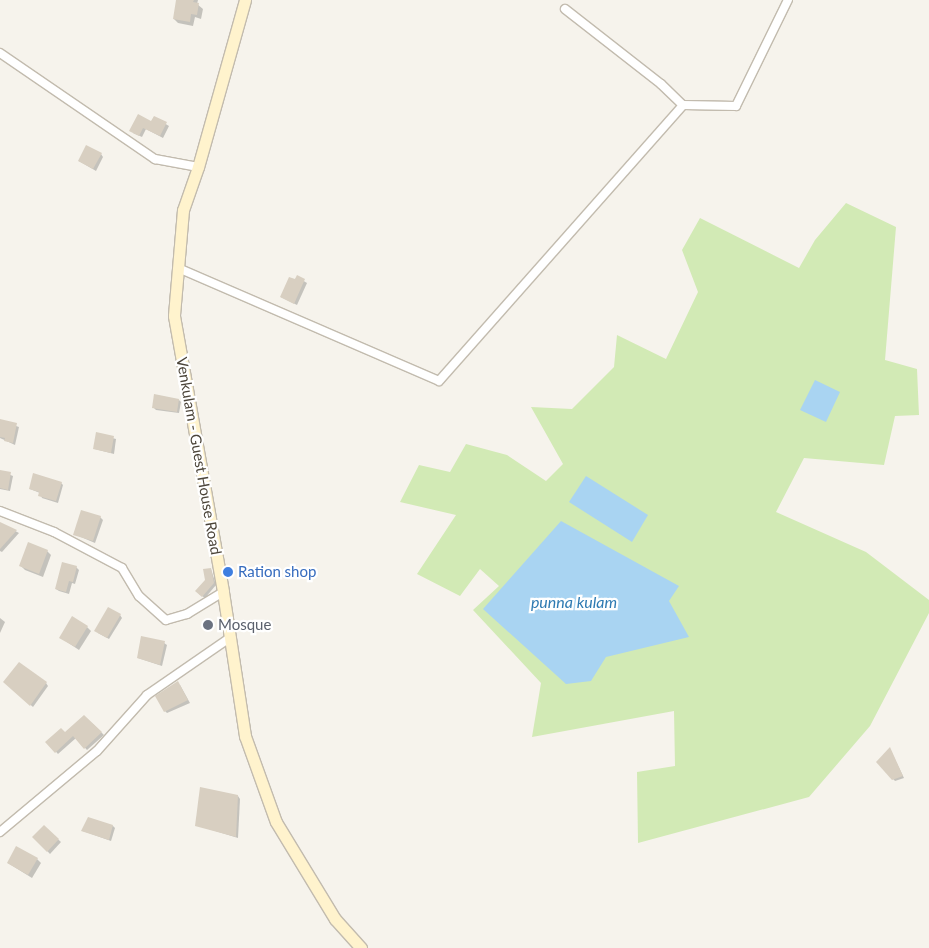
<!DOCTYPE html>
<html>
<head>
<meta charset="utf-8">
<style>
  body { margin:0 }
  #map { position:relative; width:929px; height:948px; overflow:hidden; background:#f6f3ec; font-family:Lato,sans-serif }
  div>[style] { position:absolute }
  .green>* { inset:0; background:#d2eab5 }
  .water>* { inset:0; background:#a9d4f2 }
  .shadow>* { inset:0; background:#0003 }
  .building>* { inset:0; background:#d8cfc1 }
  .roads { filter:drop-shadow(1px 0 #c2bbae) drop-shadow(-1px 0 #c2bbae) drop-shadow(0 1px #c2bbae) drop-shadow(0 -1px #c2bbae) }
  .street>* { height:8px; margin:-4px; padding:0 4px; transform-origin:4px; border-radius:4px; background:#fff }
  .secondary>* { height:11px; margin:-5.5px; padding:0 5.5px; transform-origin:5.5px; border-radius:5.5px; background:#fff3cd }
  .dots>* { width:14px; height:14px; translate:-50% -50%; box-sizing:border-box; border:2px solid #fff; border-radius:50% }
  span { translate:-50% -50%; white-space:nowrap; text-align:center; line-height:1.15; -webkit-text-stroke:4.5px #fff; paint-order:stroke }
  .street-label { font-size:15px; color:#4b4439 }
  .shop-label { font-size:15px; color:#366cbe }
  .left { translate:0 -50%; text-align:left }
  .worship-label { font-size:15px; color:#5b616d }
  .water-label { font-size:16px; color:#2e7ab2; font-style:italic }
</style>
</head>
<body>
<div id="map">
  <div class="green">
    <div style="clip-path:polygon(846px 203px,896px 227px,885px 360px,917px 369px,919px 415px,895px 416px,884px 465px,804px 458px,776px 512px,866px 552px,929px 600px,929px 613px,870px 726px,809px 797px,638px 843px,637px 772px,675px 766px,674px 711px,532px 737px,541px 683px,473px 610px,499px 586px,480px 569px,460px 596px,417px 574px,456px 515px,400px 502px,419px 465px,450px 472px,466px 444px,507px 455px,546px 481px,563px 464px,531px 407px,572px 409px,614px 367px,617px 335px,666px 359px,698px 292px,682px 250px,700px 218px,799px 268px,815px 240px)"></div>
  </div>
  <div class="water">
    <div style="clip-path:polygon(815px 380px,840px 392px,826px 422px,800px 410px)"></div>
    <div style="clip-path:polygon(586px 476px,648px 515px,632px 542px,569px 502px)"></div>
    <div style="clip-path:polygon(561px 521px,679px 586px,669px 601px,689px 637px,606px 657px,591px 681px,566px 684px,483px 609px)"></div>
  </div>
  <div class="shadow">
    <div style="clip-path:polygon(178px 0,198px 0,197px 4px,203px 9px,201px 19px,195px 17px,193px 26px,178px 23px,174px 19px)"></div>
    <div style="clip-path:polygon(154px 117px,169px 126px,163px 138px,146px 129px,142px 137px,133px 133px,152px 122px)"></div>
    <div style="clip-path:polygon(101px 154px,103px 157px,96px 171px,79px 161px)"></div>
    <div style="clip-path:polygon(297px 277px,307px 283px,297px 305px,281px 297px)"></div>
    <div style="clip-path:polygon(179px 400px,181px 402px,179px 413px,156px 410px,153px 407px)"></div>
    <div style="clip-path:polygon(1px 421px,19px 427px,15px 445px,0 438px)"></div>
    <div style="clip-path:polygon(97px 434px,116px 439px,114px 454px,95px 449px)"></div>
    <div style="clip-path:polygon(0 471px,13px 476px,10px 491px,0 489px)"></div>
    <div style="clip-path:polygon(61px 483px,63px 485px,58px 503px,42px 498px,40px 493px,30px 489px)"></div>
    <div style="clip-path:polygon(100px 517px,103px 520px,95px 543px,74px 534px)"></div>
    <div style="clip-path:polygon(0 523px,19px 533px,2px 552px,0 551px)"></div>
    <div style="clip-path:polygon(47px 551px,51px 555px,43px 577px,25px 570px,21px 566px)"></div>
    <div style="clip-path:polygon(76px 567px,79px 570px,75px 584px,72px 583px,69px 594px,59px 591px,56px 589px)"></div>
    <div style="clip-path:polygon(211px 569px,216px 585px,205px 598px,199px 594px)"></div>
    <div style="clip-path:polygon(120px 615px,122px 618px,109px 639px,98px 633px)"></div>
    <div style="clip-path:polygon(0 618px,5px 622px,0 633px)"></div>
    <div style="clip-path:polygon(87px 627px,91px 631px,79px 650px,61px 638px)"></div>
    <div style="clip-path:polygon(164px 643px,167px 645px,162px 666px,138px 658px)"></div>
    <div style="clip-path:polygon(5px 682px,46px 683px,48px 686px,33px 707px)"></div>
    <div style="clip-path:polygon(180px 685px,190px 703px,167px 713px,165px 711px)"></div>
    <div style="clip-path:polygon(93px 724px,104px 735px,87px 750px,76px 738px,58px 754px,47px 742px)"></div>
    <div style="clip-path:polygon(890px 749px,904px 778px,895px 781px,878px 762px)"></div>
    <div style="clip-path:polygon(238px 796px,240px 799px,238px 838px,196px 825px)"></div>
    <div style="clip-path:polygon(113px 826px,115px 828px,111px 841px,83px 831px)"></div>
    <div style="clip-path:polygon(44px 827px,61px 842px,50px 854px,34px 837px)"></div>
    <div style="clip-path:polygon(37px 859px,41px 863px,32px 878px,8px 863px)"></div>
  </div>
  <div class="building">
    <div style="clip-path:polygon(176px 0,194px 0,193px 2px,199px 3px,197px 15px,191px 14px,190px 22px,173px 19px)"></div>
    <div style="clip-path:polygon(138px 114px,151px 121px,154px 116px,167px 122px,160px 136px,143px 128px,139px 136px,129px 131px)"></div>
    <div style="clip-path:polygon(86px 145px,102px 153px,93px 169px,78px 161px)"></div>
    <div style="clip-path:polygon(297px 275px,305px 279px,294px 304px,280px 297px,289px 277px,295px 279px)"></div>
    <div style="clip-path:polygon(154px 394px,179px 399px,177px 412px,152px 408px)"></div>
    <div style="clip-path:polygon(0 419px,17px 423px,13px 443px,4px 441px,5px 438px,0 437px)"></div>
    <div style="clip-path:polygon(96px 432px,114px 436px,111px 453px,93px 449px)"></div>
    <div style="clip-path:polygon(0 470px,11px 472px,8px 490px,0 488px)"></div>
    <div style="clip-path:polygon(33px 473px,62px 482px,56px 501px,38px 496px,39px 492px,29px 489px)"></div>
    <div style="clip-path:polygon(81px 510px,101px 516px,93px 541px,73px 535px)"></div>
    <div style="clip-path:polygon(0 522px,17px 530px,0 549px)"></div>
    <div style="clip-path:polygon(28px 542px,48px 550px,39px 574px,19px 566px)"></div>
    <div style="clip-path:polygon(62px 562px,77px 566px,73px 582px,69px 581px,66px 592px,55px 589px)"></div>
    <div style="clip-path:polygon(211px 568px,214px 583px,202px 597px,195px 591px,205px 580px,203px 569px)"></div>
    <div style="clip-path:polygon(108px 607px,121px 614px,107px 638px,94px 631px)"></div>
    <div style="clip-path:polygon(72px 616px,88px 626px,75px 647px,59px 638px)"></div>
    <div style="clip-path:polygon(141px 636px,165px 641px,160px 665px,137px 658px)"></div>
    <div style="clip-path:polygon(19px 662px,47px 682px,30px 706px,3px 682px)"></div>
    <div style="clip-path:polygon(178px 681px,188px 700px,164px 712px,155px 696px)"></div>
    <div style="clip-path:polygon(84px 715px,102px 732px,84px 749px,73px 736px,55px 753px,45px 742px,61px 728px,65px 732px)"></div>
    <div style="clip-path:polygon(890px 747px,903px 776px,892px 780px,876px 762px)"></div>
    <div style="clip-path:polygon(200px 787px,238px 795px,236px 837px,195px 826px)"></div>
    <div style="clip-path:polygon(88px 817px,113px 825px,109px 840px,81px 831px)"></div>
    <div style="clip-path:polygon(44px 825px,59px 839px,47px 852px,32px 837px)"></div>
    <div style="clip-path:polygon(16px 846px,38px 858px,28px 875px,7px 863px)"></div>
  </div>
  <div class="roads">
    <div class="street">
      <div style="left:565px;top:9px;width:122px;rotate:38deg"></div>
      <div style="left:661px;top:84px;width:30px;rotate:44deg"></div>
      <div style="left:0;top:53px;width:188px;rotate:34.4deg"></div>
      <div style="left:155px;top:159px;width:44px;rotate:10.5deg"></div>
      <div style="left:178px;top:268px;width:284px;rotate:23.4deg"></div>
      <div style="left:439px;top:381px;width:368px;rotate:-48.5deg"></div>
      <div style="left:683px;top:105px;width:53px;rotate:1.1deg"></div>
      <div style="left:736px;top:106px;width:118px;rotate:-63.9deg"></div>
      <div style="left:0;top:511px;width:58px;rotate:21.3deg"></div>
      <div style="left:54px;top:532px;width:77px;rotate:27.9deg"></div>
      <div style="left:122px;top:568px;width:33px;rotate:59deg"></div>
      <div style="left:139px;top:596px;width:36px;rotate:42deg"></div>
      <div style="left:166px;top:620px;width:22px;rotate:-16deg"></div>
      <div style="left:187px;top:614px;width:42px;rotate:-31.4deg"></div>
      <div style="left:0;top:832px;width:126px;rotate:-39.9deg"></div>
      <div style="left:97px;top:751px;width:75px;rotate:-48.2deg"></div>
      <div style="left:147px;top:695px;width:102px;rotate:-34.6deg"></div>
    </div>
    <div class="secondary">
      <div style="left:245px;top:0;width:173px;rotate:105.7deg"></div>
      <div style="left:198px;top:167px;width:46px;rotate:109.2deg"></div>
      <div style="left:183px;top:210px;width:106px;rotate:94.9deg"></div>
      <div style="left:174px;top:316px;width:280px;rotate:79.9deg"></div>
      <div style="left:223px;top:592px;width:146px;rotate:81.3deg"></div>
      <div style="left:245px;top:736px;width:91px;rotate:70.2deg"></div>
      <div style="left:276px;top:822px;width:114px;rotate:58.7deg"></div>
      <div style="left:335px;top:919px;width:39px;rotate:48deg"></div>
    </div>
  </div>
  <div class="dots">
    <div style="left:228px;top:572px;background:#3f7fe0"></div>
    <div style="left:208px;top:625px;background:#6b7280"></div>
  </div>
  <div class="street-label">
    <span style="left:199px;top:456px;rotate:80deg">Venkulam - Guest House Road</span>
  </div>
  <div class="shop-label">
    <span class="left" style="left:238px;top:572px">Ration shop</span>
  </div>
  <div class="worship-label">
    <span class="left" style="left:218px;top:625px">Mosque</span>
  </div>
  <div class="water-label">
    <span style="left:574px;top:602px">punna kulam</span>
  </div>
</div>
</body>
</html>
